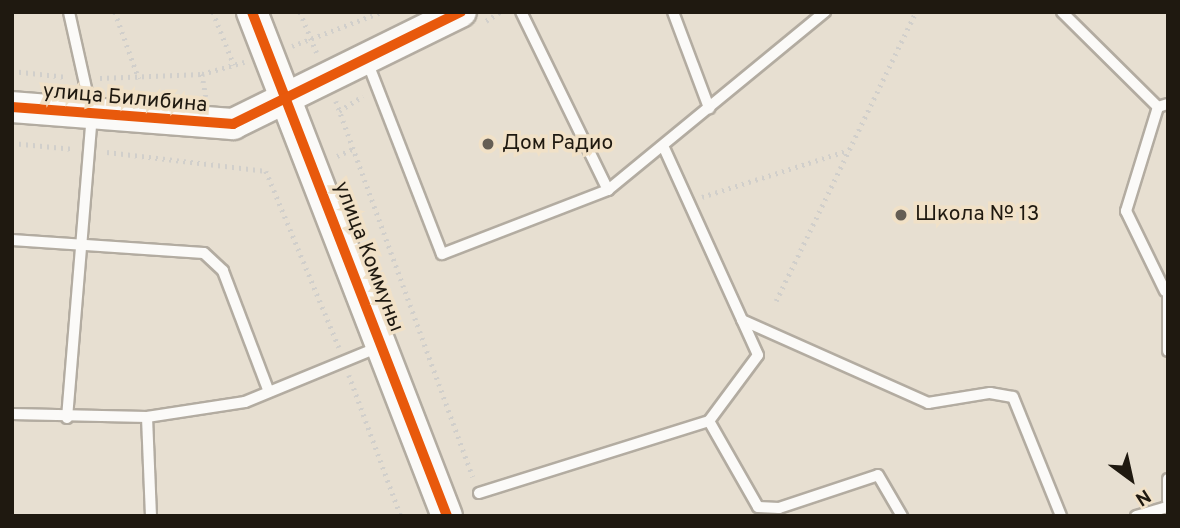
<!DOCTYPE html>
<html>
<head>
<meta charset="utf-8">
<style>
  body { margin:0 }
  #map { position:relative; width:1180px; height:528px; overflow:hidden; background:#e7dfd1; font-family:Overpass,sans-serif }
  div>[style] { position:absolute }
  .path>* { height:4.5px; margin-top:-2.25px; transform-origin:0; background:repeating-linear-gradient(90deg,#d1cfcb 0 2px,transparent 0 7px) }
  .roads { filter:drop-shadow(2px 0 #b3aca1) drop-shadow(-2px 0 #b3aca1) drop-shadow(0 2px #b3aca1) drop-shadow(0 -2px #b3aca1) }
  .lane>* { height:10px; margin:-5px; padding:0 5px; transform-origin:5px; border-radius:5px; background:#fbfaf8 }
  .secondary>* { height:30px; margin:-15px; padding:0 15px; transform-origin:15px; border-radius:15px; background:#fbfaf8 }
  .cycleway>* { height:10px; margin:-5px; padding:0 5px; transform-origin:5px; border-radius:5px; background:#e8590c }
  .dots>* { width:19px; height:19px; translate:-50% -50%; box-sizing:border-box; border:4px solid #f1e1c7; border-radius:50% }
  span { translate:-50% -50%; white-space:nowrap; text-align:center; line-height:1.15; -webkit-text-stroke:7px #f1e1c7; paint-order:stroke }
  .street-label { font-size:21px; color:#1f1910 }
  .poi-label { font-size:21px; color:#1f1910 }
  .left { translate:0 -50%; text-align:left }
  .frame { position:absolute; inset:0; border:14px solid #1f1910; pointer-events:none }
  .north { position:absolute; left:1096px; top:444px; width:70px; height:70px; -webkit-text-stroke:5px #f1e1c7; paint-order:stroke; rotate:147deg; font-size:19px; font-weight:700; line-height:28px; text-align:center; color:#1f1910 }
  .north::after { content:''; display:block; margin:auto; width:24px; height:32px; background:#1f1910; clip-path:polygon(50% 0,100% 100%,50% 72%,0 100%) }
</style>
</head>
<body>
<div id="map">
  <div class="path">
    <div style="left:115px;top:12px;width:71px;rotate:70.3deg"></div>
    <div style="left:213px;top:12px;width:57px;rotate:68.4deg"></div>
    <div style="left:300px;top:12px;width:44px;rotate:67.5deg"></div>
    <div style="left:486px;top:21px;width:17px;rotate:-33deg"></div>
    <div style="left:292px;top:46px;width:95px;rotate:-20.9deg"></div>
    <div style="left:12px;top:71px;width:55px;rotate:6.2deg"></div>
    <div style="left:202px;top:74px;width:23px;rotate:80deg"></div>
    <div style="left:100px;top:78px;width:102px;rotate:-2.2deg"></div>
    <div style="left:202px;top:74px;width:44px;rotate:-15.9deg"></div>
    <div style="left:336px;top:101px;width:400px;rotate:70deg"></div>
    <div style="left:339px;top:111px;width:28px;rotate:-32deg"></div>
    <div style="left:12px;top:143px;width:62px;rotate:5.5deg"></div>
    <div style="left:107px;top:152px;width:160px;rotate:6.8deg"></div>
    <div style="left:266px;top:171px;width:191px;rotate:67.5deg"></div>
    <div style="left:337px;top:156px;width:17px;rotate:-24deg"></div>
    <div style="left:702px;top:197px;width:154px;rotate:-17.7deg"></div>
    <div style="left:776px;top:301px;width:321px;rotate:-64.2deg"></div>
    <div style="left:349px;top:375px;width:150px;rotate:69.8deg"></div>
  </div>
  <div class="roads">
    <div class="lane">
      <div style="left:673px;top:12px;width:103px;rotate:69.4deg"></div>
      <div style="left:1062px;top:12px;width:135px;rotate:44.7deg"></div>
      <div style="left:1158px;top:107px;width:10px;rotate:-17deg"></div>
      <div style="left:367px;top:61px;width:207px;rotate:68.8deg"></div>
      <div style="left:442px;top:254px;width:178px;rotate:-21.1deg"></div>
      <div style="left:608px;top:190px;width:198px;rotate:-116deg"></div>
      <div style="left:1158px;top:107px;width:109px;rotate:107.1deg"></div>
      <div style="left:1126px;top:211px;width:89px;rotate:64deg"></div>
      <div style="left:608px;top:190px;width:281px;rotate:-39.4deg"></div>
      <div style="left:12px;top:240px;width:192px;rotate:3.9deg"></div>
      <div style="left:204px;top:253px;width:26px;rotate:43deg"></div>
      <div style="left:223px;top:271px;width:129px;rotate:69.2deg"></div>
      <div style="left:1168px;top:290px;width:61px;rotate:90deg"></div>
      <div style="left:742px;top:320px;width:204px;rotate:24deg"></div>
      <div style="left:928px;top:403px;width:63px;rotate:-9.2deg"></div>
      <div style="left:990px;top:393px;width:23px;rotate:10deg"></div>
      <div style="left:1013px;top:397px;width:128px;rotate:68deg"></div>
      <div style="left:12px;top:414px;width:135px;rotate:1.3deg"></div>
      <div style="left:147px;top:417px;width:99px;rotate:-8.7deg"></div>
      <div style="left:245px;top:402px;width:145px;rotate:-22.3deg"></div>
      <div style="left:147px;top:417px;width:99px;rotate:87.7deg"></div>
      <div style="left:67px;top:418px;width:304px;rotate:-85.3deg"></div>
      <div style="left:92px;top:115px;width:106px;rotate:-102.6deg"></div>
      <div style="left:709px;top:421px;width:99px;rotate:60.3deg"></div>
      <div style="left:758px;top:507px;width:21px;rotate:3deg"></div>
      <div style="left:779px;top:508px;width:104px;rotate:-18.4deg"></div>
      <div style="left:878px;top:475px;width:48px;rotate:59.7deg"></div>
      <div style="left:1168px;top:479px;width:22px;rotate:90deg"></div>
      <div style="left:479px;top:493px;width:241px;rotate:-17.4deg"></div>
      <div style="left:709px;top:421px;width:82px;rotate:-53.4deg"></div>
      <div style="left:758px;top:355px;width:227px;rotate:-114.4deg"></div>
      <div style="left:1136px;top:516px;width:33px;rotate:-16deg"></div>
    </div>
    <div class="secondary">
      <div style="left:252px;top:12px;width:540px;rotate:68.85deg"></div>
      <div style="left:12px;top:107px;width:222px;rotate:4.4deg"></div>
      <div style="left:233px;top:124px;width:254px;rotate:-26.2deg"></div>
    </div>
  </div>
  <div class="cycleway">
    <div style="left:252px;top:12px;width:540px;rotate:68.85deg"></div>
    <div style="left:12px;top:107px;width:222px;rotate:4.4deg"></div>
    <div style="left:233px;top:124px;width:254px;rotate:-26.2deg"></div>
  </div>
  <div class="dots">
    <div style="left:488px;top:144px;background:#655e54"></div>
    <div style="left:901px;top:215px;background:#655e54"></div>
  </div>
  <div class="street-label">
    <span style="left:125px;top:99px;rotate:5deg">улица Билибина</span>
    <span style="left:368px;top:257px;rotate:69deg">улица Коммуны</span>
  </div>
  <div class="poi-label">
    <span class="left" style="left:502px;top:144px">Дом Радио</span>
    <span class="left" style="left:915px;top:215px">Школа № 13</span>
  </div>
  <div class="frame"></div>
  <div class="north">N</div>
</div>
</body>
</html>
